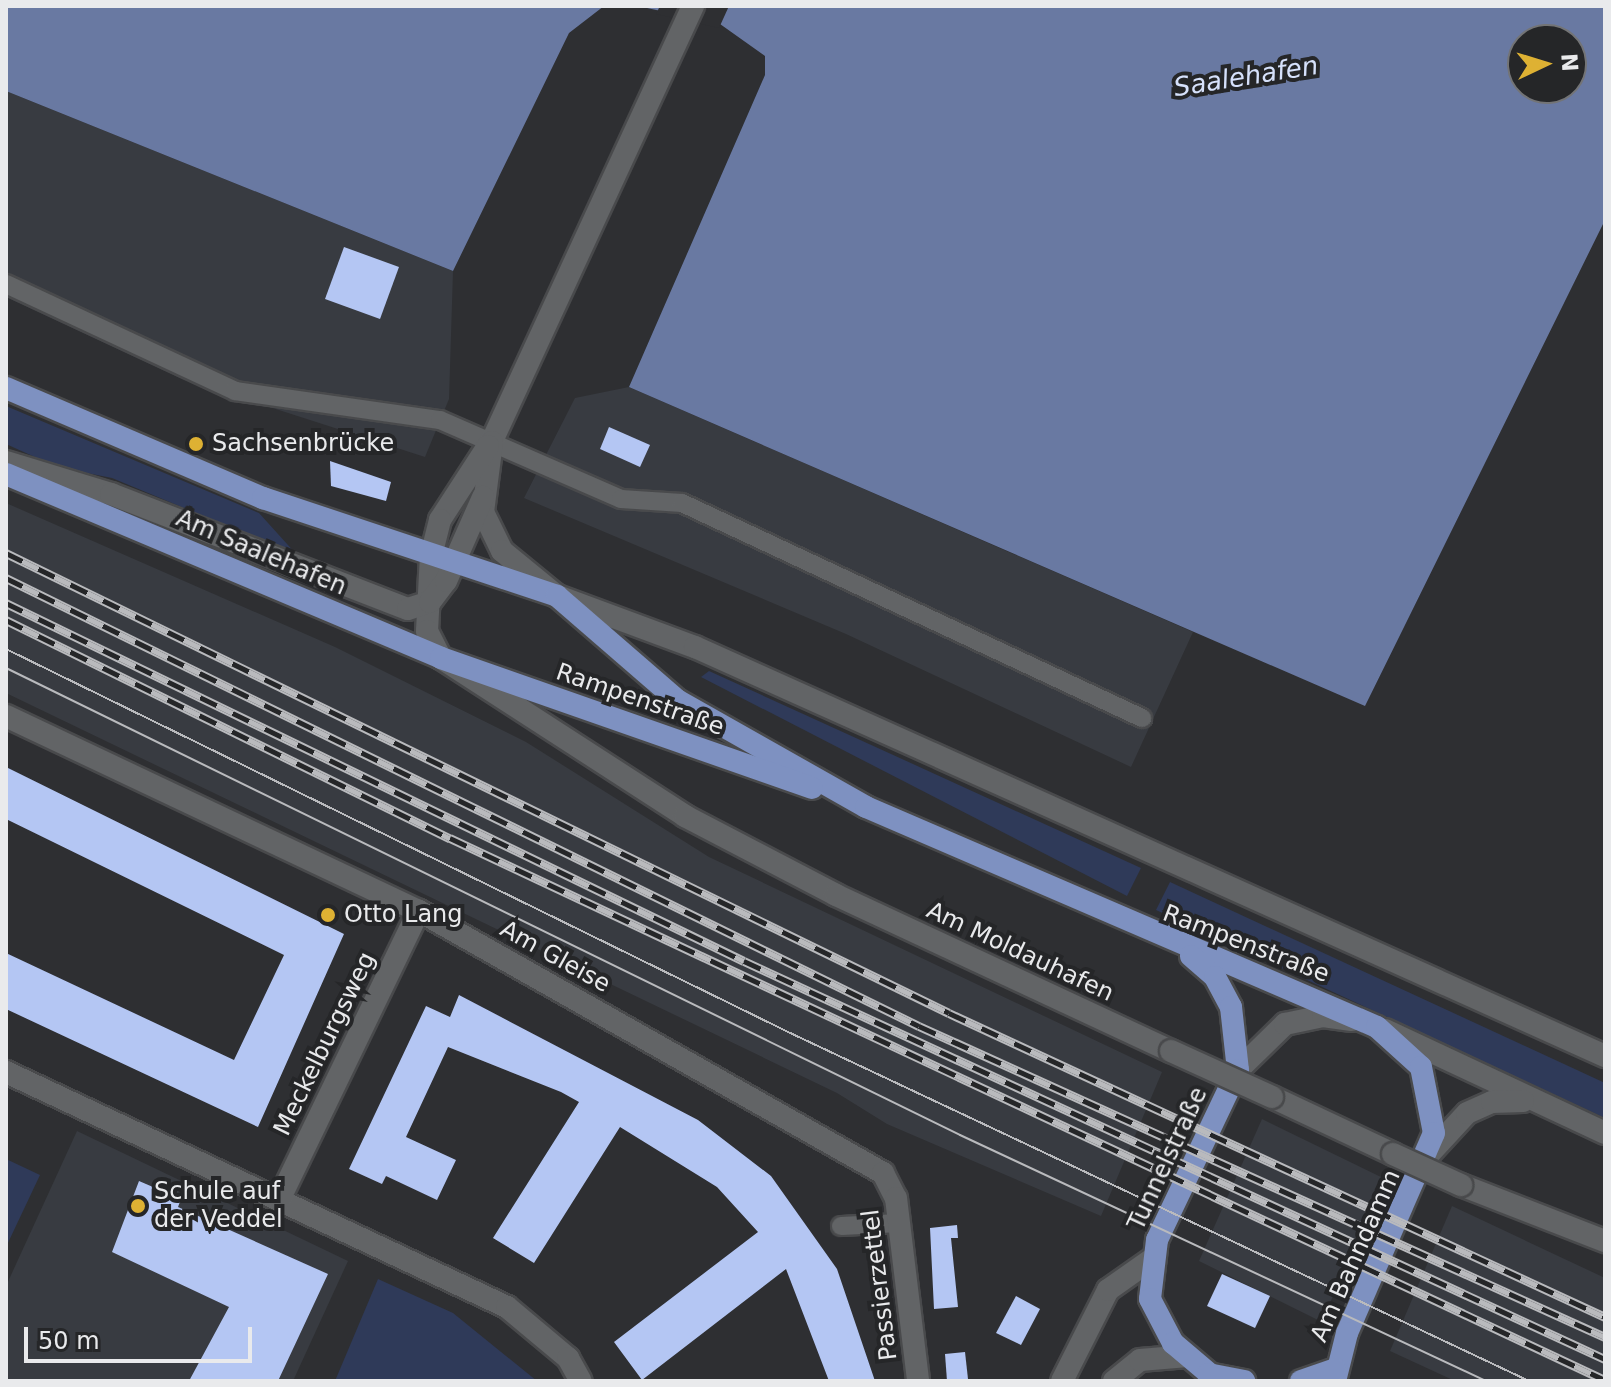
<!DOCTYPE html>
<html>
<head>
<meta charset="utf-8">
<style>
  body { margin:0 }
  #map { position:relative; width:1611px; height:1387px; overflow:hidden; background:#2e2f32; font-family:"DejaVu Sans",sans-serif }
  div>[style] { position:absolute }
  .built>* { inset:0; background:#383b41 }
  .green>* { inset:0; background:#2f3a59 }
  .water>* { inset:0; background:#6979a2 }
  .pier>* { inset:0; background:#2e2f32 }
  .building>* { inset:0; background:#b4c6f3 }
  .roads { filter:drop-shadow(2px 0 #494a4c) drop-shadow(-2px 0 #494a4c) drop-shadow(0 2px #494a4c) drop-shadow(0 -2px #494a4c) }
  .service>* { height:18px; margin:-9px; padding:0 9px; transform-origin:9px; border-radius:9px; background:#626466 }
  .minor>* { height:22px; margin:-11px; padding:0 11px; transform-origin:11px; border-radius:11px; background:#626466 }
  .primary>* { height:22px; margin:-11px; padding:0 11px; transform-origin:11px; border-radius:11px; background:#7e91c1 }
  .tram>* { height:2px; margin:-1px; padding:0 1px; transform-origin:1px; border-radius:1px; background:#b9babd }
  .rail>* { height:9px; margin-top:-4.5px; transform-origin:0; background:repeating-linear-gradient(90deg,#252628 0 18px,#b9babd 0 36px); box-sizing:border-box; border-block:2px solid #b9babd }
  .bridges { filter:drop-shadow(2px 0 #494a4c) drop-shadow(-2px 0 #494a4c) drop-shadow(0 2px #494a4c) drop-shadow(0 -2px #494a4c) }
  .minor-bridge>* { height:22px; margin:-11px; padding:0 11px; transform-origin:11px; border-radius:11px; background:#626466 }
  .dots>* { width:22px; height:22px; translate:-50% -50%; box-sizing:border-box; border:4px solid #252628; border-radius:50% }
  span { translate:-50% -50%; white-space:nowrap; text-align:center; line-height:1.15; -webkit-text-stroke:8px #252628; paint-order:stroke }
  .poi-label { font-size:24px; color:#e9eaec }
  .left { translate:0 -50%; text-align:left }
  .street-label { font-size:24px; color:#e9eaec }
  .water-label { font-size:26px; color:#d6e1fb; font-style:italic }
  .frame { position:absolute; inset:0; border:8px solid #e9eaec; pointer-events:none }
  .north { position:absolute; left:1507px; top:24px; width:80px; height:80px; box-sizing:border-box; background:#252628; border:2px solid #737476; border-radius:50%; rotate:86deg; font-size:22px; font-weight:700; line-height:32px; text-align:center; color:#e9eaec }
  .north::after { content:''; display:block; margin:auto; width:28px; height:36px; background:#deb133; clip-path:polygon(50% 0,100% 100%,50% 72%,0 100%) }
  .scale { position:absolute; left:24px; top:1327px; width:228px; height:36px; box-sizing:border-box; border:4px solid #e9eaec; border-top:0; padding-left:10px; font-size:24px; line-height:28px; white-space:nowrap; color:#e9eaec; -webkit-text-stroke:6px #252628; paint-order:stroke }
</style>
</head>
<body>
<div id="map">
  <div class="built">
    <div style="clip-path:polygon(6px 91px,453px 271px,449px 399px,425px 457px,182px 379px,6px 297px)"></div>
    <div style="clip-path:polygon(629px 387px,1193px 632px,1131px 767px,846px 634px,524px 498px,575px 398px)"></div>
    <div style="clip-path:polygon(6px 503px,335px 647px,526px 742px,709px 857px,1162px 1072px,1101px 1216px,887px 1124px,837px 1093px,6px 693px)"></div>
    <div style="clip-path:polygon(1262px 1119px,1383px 1178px,1322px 1322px,1199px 1261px)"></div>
    <div style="clip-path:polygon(77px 1131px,348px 1261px,293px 1381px,6px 1381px,6px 1286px)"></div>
    <div style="clip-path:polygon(1452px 1206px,1605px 1278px,1605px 1381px,1455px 1381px,1390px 1351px)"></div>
  </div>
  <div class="green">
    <div style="clip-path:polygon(6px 406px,259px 513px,297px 555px,112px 478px,57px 467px,6px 444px)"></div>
    <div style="clip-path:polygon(709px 671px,1141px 868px,1127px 896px,701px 677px)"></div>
    <div style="clip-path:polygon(1170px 882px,1605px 1083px,1605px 1118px,1156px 910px)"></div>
    <div style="clip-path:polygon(6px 1159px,40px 1175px,6px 1247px)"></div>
    <div style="clip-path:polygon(378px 1279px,453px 1313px,537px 1381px,335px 1381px)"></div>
  </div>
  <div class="water">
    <div style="clip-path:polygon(6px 6px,604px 6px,569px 33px,453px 271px,6px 91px)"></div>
    <div style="clip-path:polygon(evenodd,638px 6px,1605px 6px,1605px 220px,1365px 706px,629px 387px,765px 75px,765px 56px,720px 24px,638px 6px,1523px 40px,1571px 40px,1571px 88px,1523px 88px,1523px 40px)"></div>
  </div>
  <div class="pier">
    <div style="clip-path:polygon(660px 6px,729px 6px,719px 28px,656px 14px)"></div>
  </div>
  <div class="building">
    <div style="clip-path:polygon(344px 247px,399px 267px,380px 319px,325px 299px)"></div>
    <div style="clip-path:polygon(609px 427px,650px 445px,640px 467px,600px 449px)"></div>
    <div style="clip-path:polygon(330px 461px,391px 482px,386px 501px,331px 486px)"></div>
    <div style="clip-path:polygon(6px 767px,344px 934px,258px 1127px,6px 1009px,6px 953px,234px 1060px,284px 955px,6px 819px)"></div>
    <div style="clip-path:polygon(459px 995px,698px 1120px,771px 1176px,837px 1269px,875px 1381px,829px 1381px,786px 1269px,642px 1380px,614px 1342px,758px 1232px,717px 1187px,620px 1127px,534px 1263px,493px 1238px,579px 1102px,561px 1092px,448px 1047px,406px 1137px,456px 1160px,437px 1200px,386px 1176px,382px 1184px,349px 1169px,426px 1006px,450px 1017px)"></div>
    <div style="clip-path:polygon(139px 1181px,181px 1199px,178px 1207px,328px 1274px,278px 1381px,189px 1381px,229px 1307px,112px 1252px)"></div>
    <div style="clip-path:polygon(957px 1225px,958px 1238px,951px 1238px,958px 1307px,934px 1309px,930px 1228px)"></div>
    <div style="clip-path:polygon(1222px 1274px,1270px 1296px,1255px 1328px,1207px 1306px)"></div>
    <div style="clip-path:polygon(1016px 1296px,1040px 1309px,1021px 1345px,996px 1333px)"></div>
    <div style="clip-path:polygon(965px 1352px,968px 1379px,947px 1381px,945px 1354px)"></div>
  </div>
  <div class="roads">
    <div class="service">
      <div style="left:6px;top:284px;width:253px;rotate:25deg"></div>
      <div style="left:235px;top:391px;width:207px;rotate:8.1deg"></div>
      <div style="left:440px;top:420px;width:197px;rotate:23.6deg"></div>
      <div style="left:621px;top:499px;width:61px;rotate:3.8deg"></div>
      <div style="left:682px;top:503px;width:508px;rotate:25.05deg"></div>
      <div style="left:841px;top:1226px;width:58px;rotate:-3deg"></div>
    </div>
    <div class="minor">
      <div style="left:693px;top:6px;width:480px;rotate:114.8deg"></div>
      <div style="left:492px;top:442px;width:71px;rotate:97.3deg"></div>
      <div style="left:483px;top:512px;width:43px;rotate:64deg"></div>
      <div style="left:502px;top:551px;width:71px;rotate:39.3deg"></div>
      <div style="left:557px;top:596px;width:147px;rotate:20.3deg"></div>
      <div style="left:695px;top:647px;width:998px;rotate:24.2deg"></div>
      <div style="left:488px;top:446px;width:88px;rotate:123deg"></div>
      <div style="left:440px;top:520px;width:36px;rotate:104deg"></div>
      <div style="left:431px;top:555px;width:76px;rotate:93deg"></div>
      <div style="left:427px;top:631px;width:30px;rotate:63deg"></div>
      <div style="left:441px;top:658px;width:291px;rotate:32.9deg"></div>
      <div style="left:685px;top:816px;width:170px;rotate:27.6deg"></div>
      <div style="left:836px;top:895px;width:370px;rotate:25deg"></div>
      <div style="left:6px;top:462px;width:110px;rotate:16.9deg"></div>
      <div style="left:111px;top:494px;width:318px;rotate:21.2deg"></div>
      <div style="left:408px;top:609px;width:23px;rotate:-18deg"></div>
      <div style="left:430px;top:602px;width:26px;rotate:-53deg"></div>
      <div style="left:446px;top:581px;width:92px;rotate:-66.2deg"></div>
      <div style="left:6px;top:716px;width:457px;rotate:25.3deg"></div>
      <div style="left:419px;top:911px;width:533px;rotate:29.45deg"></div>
      <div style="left:883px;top:1173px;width:28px;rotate:63deg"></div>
      <div style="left:896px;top:1198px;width:184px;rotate:83.1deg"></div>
      <div style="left:1385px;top:1030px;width:243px;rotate:25.1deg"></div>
      <div style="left:1238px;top:1070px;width:66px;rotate:-44.4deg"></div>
      <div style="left:1285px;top:1024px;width:39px;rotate:-12deg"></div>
      <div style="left:1323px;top:1016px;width:29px;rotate:8deg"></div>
      <div style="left:6px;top:1072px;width:553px;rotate:25.13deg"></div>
      <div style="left:507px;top:1307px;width:80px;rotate:39.9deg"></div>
      <div style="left:568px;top:1358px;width:26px;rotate:61deg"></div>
      <div style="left:1272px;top:1097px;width:134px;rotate:25.2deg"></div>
      <div style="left:1430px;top:1153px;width:54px;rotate:-47.2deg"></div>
      <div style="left:1467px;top:1113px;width:27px;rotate:-24deg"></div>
      <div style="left:1492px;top:1102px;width:31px;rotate:-2deg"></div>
      <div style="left:1461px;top:1185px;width:155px;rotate:21.3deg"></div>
      <div style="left:279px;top:1200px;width:321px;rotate:-64.2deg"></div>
      <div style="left:1062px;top:1381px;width:102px;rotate:-63.2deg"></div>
      <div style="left:1108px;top:1290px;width:54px;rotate:-35.2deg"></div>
      <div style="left:1114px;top:1381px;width:33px;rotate:-39deg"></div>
      <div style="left:1140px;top:1360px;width:48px;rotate:-4.8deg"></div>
    </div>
    <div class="primary">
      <div style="left:6px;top:388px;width:280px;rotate:23.2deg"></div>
      <div style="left:263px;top:498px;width:310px;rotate:18.4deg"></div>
      <div style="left:557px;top:596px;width:159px;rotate:40.9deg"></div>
      <div style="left:677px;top:700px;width:217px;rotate:29.5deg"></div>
      <div style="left:866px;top:807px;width:556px;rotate:23.29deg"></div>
      <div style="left:1377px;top:1027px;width:59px;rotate:42.3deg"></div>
      <div style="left:1421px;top:1067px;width:67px;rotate:78.9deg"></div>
      <div style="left:1434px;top:1133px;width:218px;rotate:113.5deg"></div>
      <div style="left:1347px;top:1333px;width:49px;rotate:104deg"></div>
      <div style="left:6px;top:474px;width:472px;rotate:22.9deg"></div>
      <div style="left:441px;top:658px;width:393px;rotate:19.3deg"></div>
      <div style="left:1191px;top:956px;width:32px;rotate:41deg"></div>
      <div style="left:1215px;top:977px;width:34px;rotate:62deg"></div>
      <div style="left:1231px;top:1007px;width:63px;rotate:83.7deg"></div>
      <div style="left:1238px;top:1070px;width:188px;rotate:115.5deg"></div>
      <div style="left:1157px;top:1240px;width:59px;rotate:96.8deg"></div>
      <div style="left:1150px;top:1299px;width:50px;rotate:62.4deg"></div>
      <div style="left:1173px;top:1343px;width:59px;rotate:40.2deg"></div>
      <div style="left:1208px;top:1374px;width:37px;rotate:11deg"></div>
      <div style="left:1301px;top:1381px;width:36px;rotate:-19deg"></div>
    </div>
  </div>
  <div class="tram">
    <div style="left:6px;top:649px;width:869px;rotate:26.09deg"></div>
    <div style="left:786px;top:1031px;width:821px;rotate:25.22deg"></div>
    <div style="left:6px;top:668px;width:1062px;rotate:26.08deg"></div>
    <div style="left:960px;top:1135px;width:581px;rotate:25.06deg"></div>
  </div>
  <div class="rail">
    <div style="left:6px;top:553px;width:1049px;rotate:26deg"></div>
    <div style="left:949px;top:1013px;width:723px;rotate:24.86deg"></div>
    <div style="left:6px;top:578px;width:1017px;rotate:26.14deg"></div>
    <div style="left:919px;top:1026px;width:753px;rotate:24.39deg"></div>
    <div style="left:6px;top:603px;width:820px;rotate:25.88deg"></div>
    <div style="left:744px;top:961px;width:949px;rotate:24.81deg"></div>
    <div style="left:6px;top:620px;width:495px;rotate:26.2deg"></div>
    <div style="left:450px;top:838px;width:1276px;rotate:25.14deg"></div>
  </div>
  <div class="bridges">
    <div class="minor-bridge">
      <div style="left:1171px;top:1051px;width:111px;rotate:24.5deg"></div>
      <div style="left:1393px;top:1154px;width:75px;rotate:24.5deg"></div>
    </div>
  </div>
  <div class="dots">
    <div style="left:196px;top:444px;background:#deb133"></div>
    <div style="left:328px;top:915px;background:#deb133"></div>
    <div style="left:138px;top:1206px;background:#deb133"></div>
  </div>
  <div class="poi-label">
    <span class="left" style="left:212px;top:444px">Sachsenbrücke</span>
    <span class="left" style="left:344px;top:915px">Otto Lang</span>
    <span class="left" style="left:154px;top:1206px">Schule auf<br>der Veddel</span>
  </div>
  <div class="street-label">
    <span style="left:261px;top:553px;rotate:23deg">Am Saalehafen</span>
    <span style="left:640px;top:700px;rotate:19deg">Rampenstraße</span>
    <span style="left:1246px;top:944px;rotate:21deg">Rampenstraße</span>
    <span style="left:1020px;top:952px;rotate:25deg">Am Moldauhafen</span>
    <span style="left:555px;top:957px;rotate:29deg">Am Gleise</span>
    <span style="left:325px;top:1044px;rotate:-64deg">Meckelburgsweg</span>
    <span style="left:1168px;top:1159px;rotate:-65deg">Tunnelstraße</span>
    <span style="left:1356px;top:1256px;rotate:-66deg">Am Bahndamm</span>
    <span style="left:880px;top:1285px;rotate:-97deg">Passierzettel</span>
  </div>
  <div class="water-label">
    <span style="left:1246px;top:77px;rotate:-9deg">Saalehafen</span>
  </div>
  <div class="frame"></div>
  <div class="north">N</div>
  <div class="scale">50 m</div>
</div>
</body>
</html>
